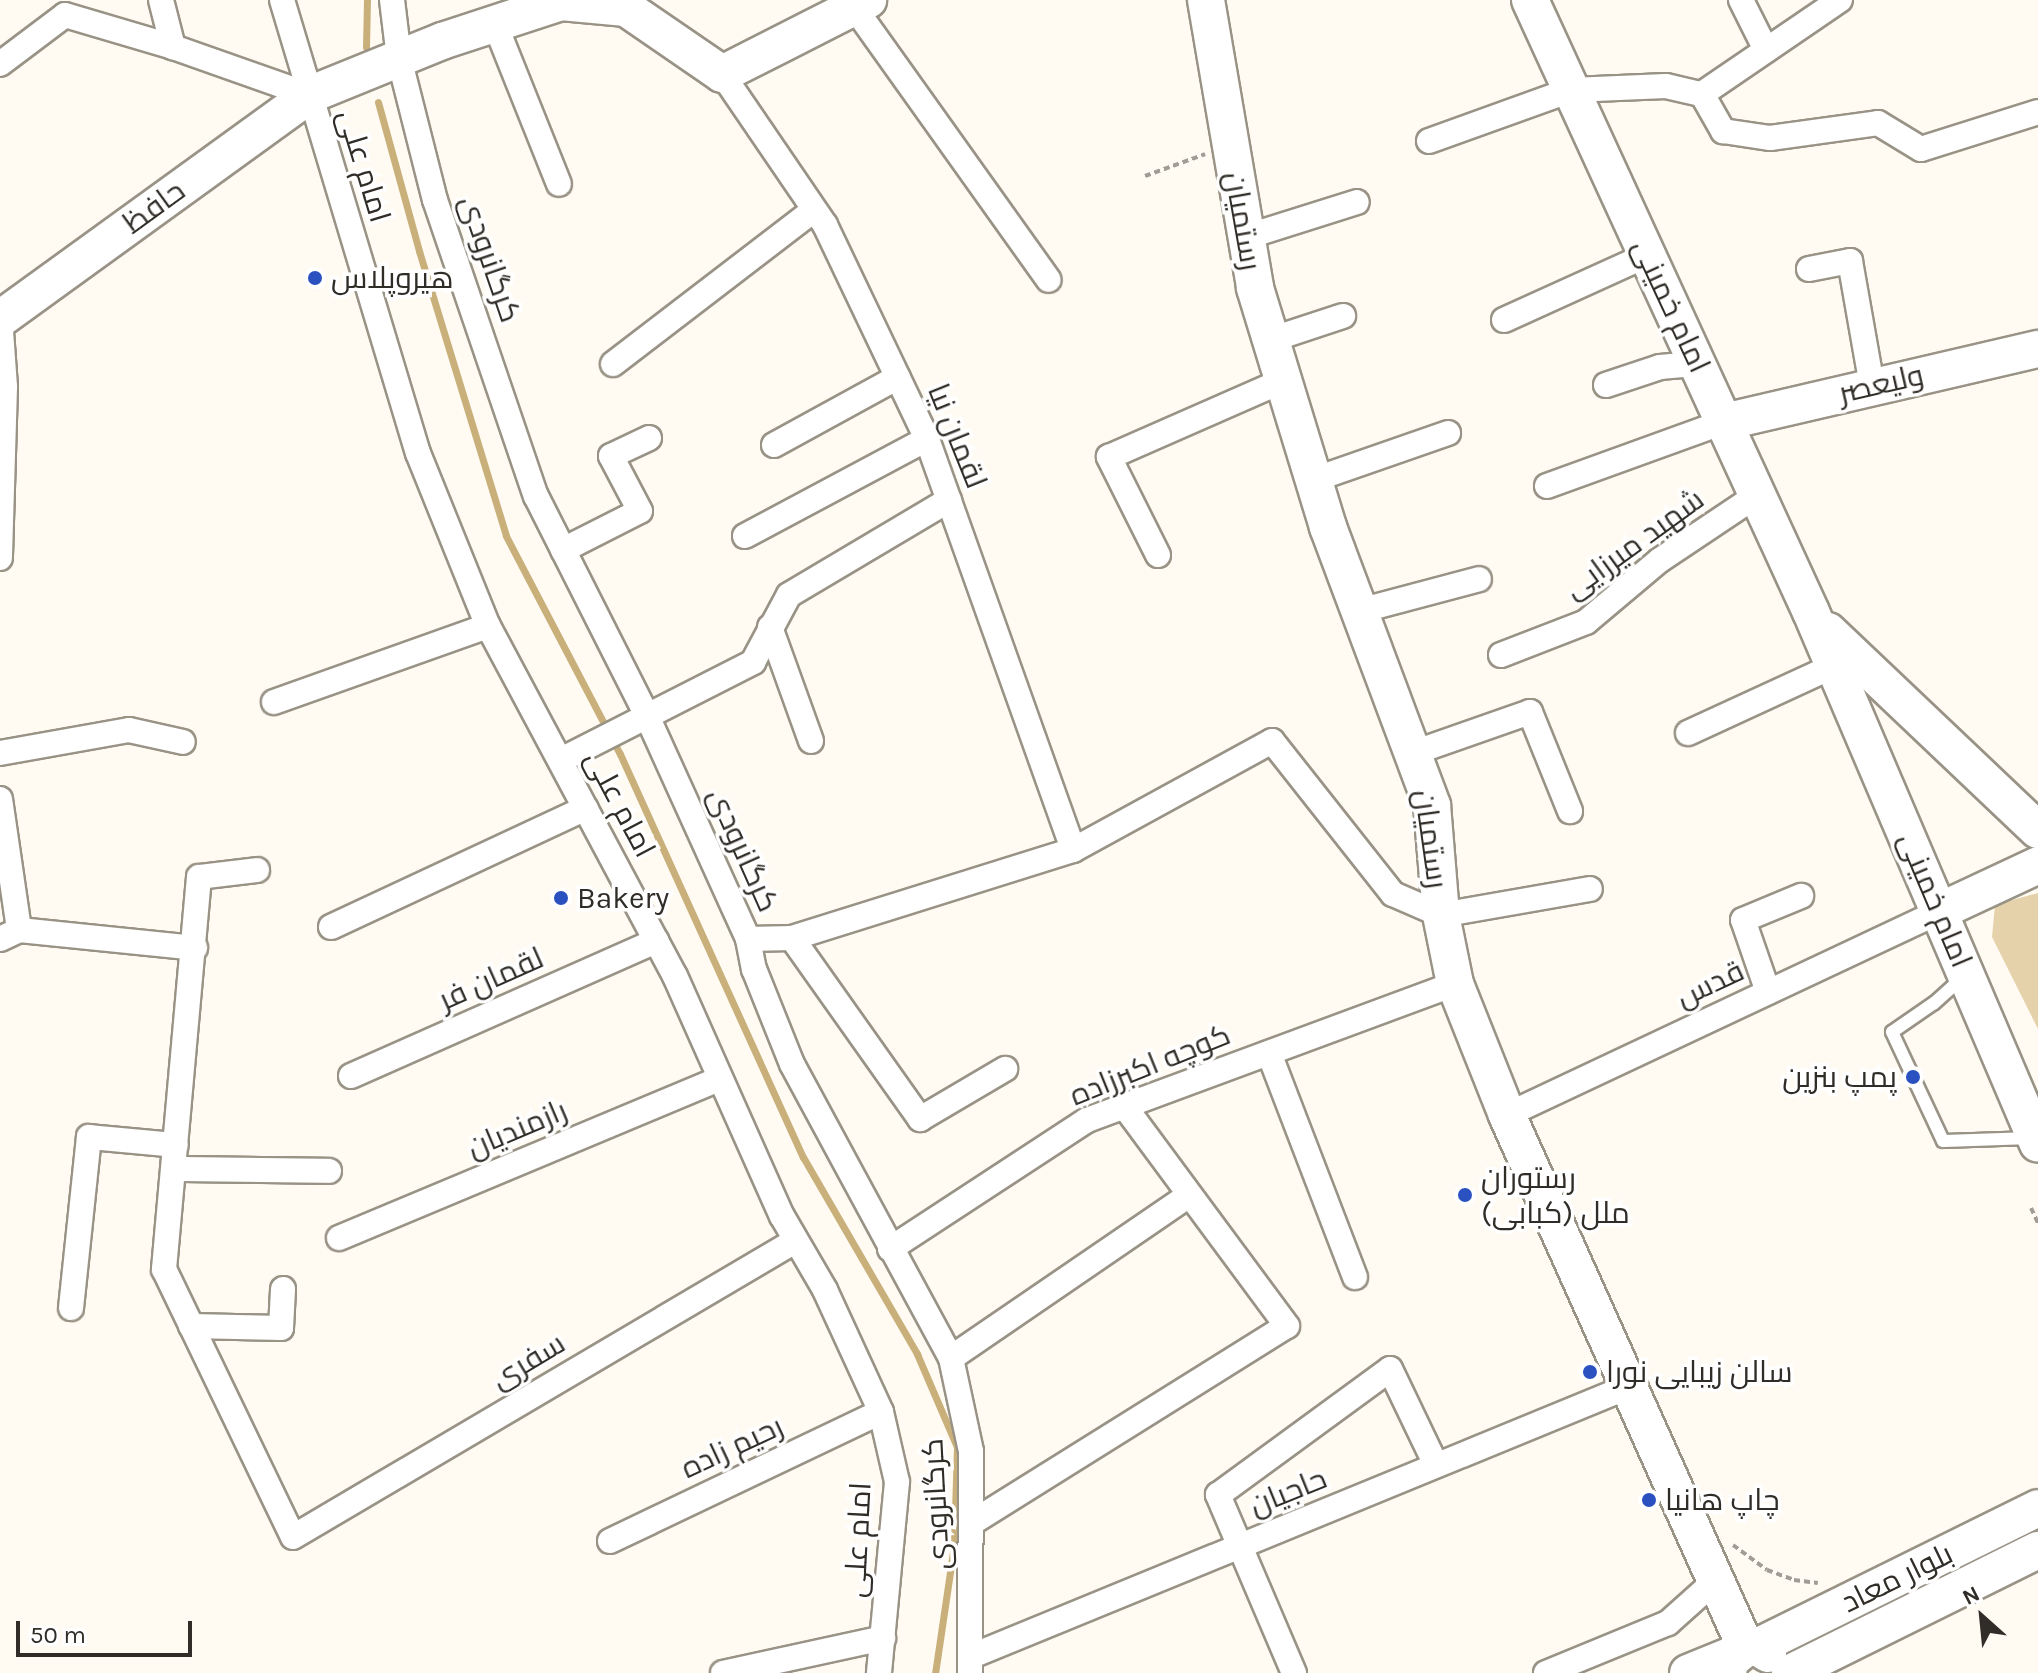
<!DOCTYPE html>
<html>
<head>
<meta charset="utf-8">
<style>
  body { margin:0 }
  #map { position:relative; width:2038px; height:1673px; overflow:hidden; background:#fffbf3; font-family:Karla,Cairo,sans-serif }
  div>[style] { position:absolute }
  .green>* { inset:0; background:#e6d2aa }
  .stream>* { height:7px; margin:-3.5px; padding:0 3.5px; transform-origin:3.5px; border-radius:3.5px; background:#c9b07b }
  .path>* { height:4px; margin-top:-2px; transform-origin:0; background:repeating-linear-gradient(90deg,#a19d96 0 6px,transparent 0 10px) }
  .roads { filter:drop-shadow(2px 0 #999386) drop-shadow(-2px 0 #999386) drop-shadow(0 2px #999386) drop-shadow(0 -2px #999386) }
  .lane>* { height:12px; margin:-6px; padding:0 6px; transform-origin:6px; border-radius:6px; background:#fff }
  .street>* { height:24px; margin:-12px; padding:0 12px; transform-origin:12px; border-radius:12px; background:#fff }
  .secondary>* { height:36px; margin:-18px; padding:0 18px; transform-origin:18px; border-radius:18px; background:#fff }
  .dots>* { width:22px; height:22px; translate:-50% -50%; box-sizing:border-box; border:4px solid #fff; border-radius:50% }
  span { translate:-50% -50%; white-space:nowrap; text-align:center; line-height:1.15; -webkit-text-stroke:7px #fff; paint-order:stroke }
  .street-label { font-size:30px; color:#302d28 }
  .poi-label { font-size:30px; color:#302d28 }
  .left { translate:0 -50%; text-align:left }
  .right { translate:-100% -50%; text-align:right }
  .north { position:absolute; left:1942px; top:1577px; width:80px; height:80px; -webkit-text-stroke:6px #fff; paint-order:stroke; rotate:333deg; font-size:22px; font-weight:700; line-height:32px; text-align:center; color:#302d28 }
  .north::after { content:''; display:block; margin:auto; width:28px; height:36px; background:#302d28; clip-path:polygon(50% 0,100% 100%,50% 72%,0 100%) }
  .scale { position:absolute; left:16px; top:1621px; width:176px; height:36px; box-sizing:border-box; border:4px solid #302d28; border-top:0; padding-left:10px; font-size:24px; line-height:28px; white-space:nowrap; color:#302d28; -webkit-text-stroke:6px #fff; paint-order:stroke }
</style>
</head>
<body>
<div id="map">
  <div class="green">
    <div style="clip-path:polygon(2038px 893px,2038px 1029px,1992px 937px,1995px 905px)"></div>
  </div>
  <div class="stream">
    <div style="left:366px;top:47px;width:47px;rotate:-88.8deg"></div>
    <div style="left:378px;top:102px;width:155px;rotate:74.6deg"></div>
    <div style="left:419px;top:251px;width:298px;rotate:73deg"></div>
    <div style="left:506px;top:536px;width:246px;rotate:62.4deg"></div>
    <div style="left:620px;top:754px;width:443px;rotate:65.6deg"></div>
    <div style="left:803px;top:1157px;width:228px;rotate:59.9deg"></div>
    <div style="left:917px;top:1354px;width:101px;rotate:66.7deg"></div>
    <div style="left:957px;top:1447px;width:98px;rotate:91.8deg"></div>
    <div style="left:954px;top:1545px;width:129px;rotate:98.4deg"></div>
  </div>
  <div class="path">
    <div style="left:1145px;top:176px;width:64px;rotate:-20.1deg"></div>
    <div style="left:2031px;top:1208px;width:17px;rotate:65deg"></div>
    <div style="left:1733px;top:1545px;width:42px;rotate:36.3deg"></div>
    <div style="left:1767px;top:1570px;width:29px;rotate:20deg"></div>
    <div style="left:1794px;top:1580px;width:24px;rotate:7deg"></div>
  </div>
  <div class="roads">
    <div class="lane">
      <div style="left:1962px;top:978px;width:38px;rotate:138deg"></div>
      <div style="left:1934px;top:1003px;width:51px;rotate:145.4deg"></div>
      <div style="left:1892px;top:1032px;width:120px;rotate:64.9deg"></div>
      <div style="left:1943px;top:1141px;width:89px;rotate:-1.9deg"></div>
    </div>
    <div class="street">
      <div style="left:161px;top:0;width:49px;rotate:75.7deg"></div>
      <div style="left:282px;top:0;width:473px;rotate:73.3deg"></div>
      <div style="left:418px;top:453px;width:187px;rotate:68deg"></div>
      <div style="left:488px;top:626px;width:397px;rotate:61.9deg"></div>
      <div style="left:675px;top:976px;width:263px;rotate:66deg"></div>
      <div style="left:782px;top:1216px;width:86px;rotate:59.8deg"></div>
      <div style="left:825px;top:1290px;width:134px;rotate:65.3deg"></div>
      <div style="left:881px;top:1412px;width:72px;rotate:77.1deg"></div>
      <div style="left:897px;top:1482px;width:192px;rotate:95.4deg"></div>
      <div style="left:392px;top:0;width:58px;rotate:83.1deg"></div>
      <div style="left:399px;top:58px;width:146px;rotate:75.8deg"></div>
      <div style="left:435px;top:200px;width:313px;rotate:71.2deg"></div>
      <div style="left:536px;top:496px;width:246px;rotate:63.2deg"></div>
      <div style="left:647px;top:716px;width:245px;rotate:65.6deg"></div>
      <div style="left:748px;top:939px;width:31px;rotate:79deg"></div>
      <div style="left:754px;top:969px;width:102px;rotate:68.2deg"></div>
      <div style="left:792px;top:1064px;width:334px;rotate:61.6deg"></div>
      <div style="left:951px;top:1358px;width:95px;rotate:77.9deg"></div>
      <div style="left:971px;top:1451px;width:222px;rotate:90.3deg"></div>
      <div style="left:1741px;top:0;width:56px;rotate:63.4deg"></div>
      <div style="left:854px;top:7px;width:335px;rotate:54.5deg"></div>
      <div style="left:495px;top:24px;width:172px;rotate:68.2deg"></div>
      <div style="left:0;top:64px;width:81px;rotate:-37deg"></div>
      <div style="left:65px;top:15px;width:113px;rotate:16.5deg"></div>
      <div style="left:173px;top:47px;width:144px;rotate:19.4deg"></div>
      <div style="left:722px;top:74px;width:183px;rotate:55.7deg"></div>
      <div style="left:825px;top:225px;width:237px;rotate:64.5deg"></div>
      <div style="left:927px;top:439px;width:436px;rotate:70.4deg"></div>
      <div style="left:1702px;top:94px;width:167px;rotate:-34.3deg"></div>
      <div style="left:1429px;top:141px;width:151px;rotate:-19.8deg"></div>
      <div style="left:1571px;top:90px;width:95px;rotate:-2.4deg"></div>
      <div style="left:1666px;top:86px;width:37px;rotate:13deg"></div>
      <div style="left:1702px;top:94px;width:43px;rotate:60.4deg"></div>
      <div style="left:1723px;top:131px;width:48px;rotate:8.5deg"></div>
      <div style="left:1770px;top:138px;width:109px;rotate:-7.9deg"></div>
      <div style="left:1878px;top:123px;width:50px;rotate:31.2deg"></div>
      <div style="left:1921px;top:149px;width:123px;rotate:-17.5deg"></div>
      <div style="left:1246px;top:237px;width:116px;rotate:-17.5deg"></div>
      <div style="left:1809px;top:269px;width:42px;rotate:-11deg"></div>
      <div style="left:1850px;top:261px;width:127px;rotate:80deg"></div>
      <div style="left:0;top:317px;width:70px;rotate:85.9deg"></div>
      <div style="left:5px;top:387px;width:171px;rotate:91.7deg"></div>
      <div style="left:1504px;top:320px;width:157px;rotate:-24.4deg"></div>
      <div style="left:1270px;top:340px;width:77px;rotate:-18.2deg"></div>
      <div style="left:613px;top:364px;width:253px;rotate:-37.5deg"></div>
      <div style="left:1606px;top:385px;width:57px;rotate:-18.4deg"></div>
      <div style="left:1660px;top:367px;width:37px;rotate:-5deg"></div>
      <div style="left:774px;top:445px;width:141px;rotate:-28.7deg"></div>
      <div style="left:1313px;top:480px;width:143px;rotate:-19.2deg"></div>
      <div style="left:1547px;top:486px;width:188px;rotate:-19.9deg"></div>
      <div style="left:745px;top:536px;width:206px;rotate:-28.1deg"></div>
      <div style="left:563px;top:550px;width:86px;rotate:-26.9deg"></div>
      <div style="left:640px;top:511px;width:62px;rotate:-117.8deg"></div>
      <div style="left:611px;top:456px;width:42px;rotate:-25.3deg"></div>
      <div style="left:1158px;top:555px;width:110px;rotate:-116.6deg"></div>
      <div style="left:1109px;top:457px;width:189px;rotate:-23.7deg"></div>
      <div style="left:1359px;top:611px;width:124px;rotate:-14.9deg"></div>
      <div style="left:770px;top:627px;width:121px;rotate:70.2deg"></div>
      <div style="left:1501px;top:655px;width:91px;rotate:-21.2deg"></div>
      <div style="left:1586px;top:622px;width:97px;rotate:-40deg"></div>
      <div style="left:1660px;top:560px;width:117px;rotate:-33.8deg"></div>
      <div style="left:274px;top:702px;width:227px;rotate:-19.6deg"></div>
      <div style="left:1688px;top:733px;width:161px;rotate:-24.7deg"></div>
      <div style="left:0;top:753px;width:131px;rotate:-10.1deg"></div>
      <div style="left:129px;top:730px;width:55px;rotate:12.5deg"></div>
      <div style="left:1413px;top:753px;width:124px;rotate:-19.3deg"></div>
      <div style="left:1530px;top:712px;width:107px;rotate:68deg"></div>
      <div style="left:561px;top:760px;width:216px;rotate:-27deg"></div>
      <div style="left:753px;top:662px;width:76px;rotate:-61.8deg"></div>
      <div style="left:789px;top:595px;width:186px;rotate:-30.7deg"></div>
      <div style="left:0;top:799px;width:132px;rotate:81.7deg"></div>
      <div style="left:257px;top:870px;width:58px;rotate:173.1deg"></div>
      <div style="left:199px;top:877px;width:394px;rotate:95.1deg"></div>
      <div style="left:164px;top:1269px;width:297px;rotate:64.3deg"></div>
      <div style="left:293px;top:1537px;width:583px;rotate:-30.53deg"></div>
      <div style="left:331px;top:927px;width:281px;rotate:-25deg"></div>
      <div style="left:792px;top:938px;width:222px;rotate:54.7deg"></div>
      <div style="left:920px;top:1119px;width:99px;rotate:-30.5deg"></div>
      <div style="left:0;top:939px;width:21px;rotate:-25deg"></div>
      <div style="left:19px;top:930px;width:177px;rotate:5.8deg"></div>
      <div style="left:748px;top:939px;width:44px;rotate:-1.3deg"></div>
      <div style="left:792px;top:938px;width:294px;rotate:-17.4deg"></div>
      <div style="left:1073px;top:850px;width:227px;rotate:-28.7deg"></div>
      <div style="left:1272px;top:741px;width:195px;rotate:51.7deg"></div>
      <div style="left:1393px;top:894px;width:52px;rotate:23.6deg"></div>
      <div style="left:1441px;top:915px;width:151px;rotate:-9.9deg"></div>
      <div style="left:1768px;top:992px;width:76px;rotate:-109.1deg"></div>
      <div style="left:1743px;top:920px;width:63px;rotate:-22.5deg"></div>
      <div style="left:1269px;top:1053px;width:240px;rotate:69deg"></div>
      <div style="left:351px;top:1076px;width:334px;rotate:-23.9deg"></div>
      <div style="left:1507px;top:1115px;width:479px;rotate:-25.2deg"></div>
      <div style="left:174px;top:1169px;width:155px;rotate:0.7deg"></div>
      <div style="left:339px;top:1238px;width:413px;rotate:-22.7deg"></div>
      <div style="left:890px;top:1249px;width:235px;rotate:-33.2deg"></div>
      <div style="left:1087px;top:1120px;width:392px;rotate:-20.3deg"></div>
      <div style="left:71px;top:1308px;width:172px;rotate:-84deg"></div>
      <div style="left:89px;top:1137px;width:87px;rotate:5.3deg"></div>
      <div style="left:191px;top:1326px;width:90px;rotate:1.3deg"></div>
      <div style="left:281px;top:1328px;width:39px;rotate:-87deg"></div>
      <div style="left:951px;top:1358px;width:288px;rotate:-34.4deg"></div>
      <div style="left:973px;top:1522px;width:370px;rotate:-32deg"></div>
      <div style="left:1287px;top:1326px;width:274px;rotate:-126.5deg"></div>
      <div style="left:610px;top:1541px;width:300px;rotate:-25.5deg"></div>
      <div style="left:972px;top:1656px;width:709px;rotate:-22.3deg"></div>
      <div style="left:723px;top:1673px;width:164px;rotate:-12.3deg"></div>
      <div style="left:1294px;top:1673px;width:194px;rotate:-113.1deg"></div>
      <div style="left:1218px;top:1495px;width:213px;rotate:-36.2deg"></div>
      <div style="left:1390px;top:1369px;width:106px;rotate:64.4deg"></div>
      <div style="left:1546px;top:1673px;width:132px;rotate:-22.3deg"></div>
      <div style="left:1668px;top:1623px;width:63px;rotate:-41.8deg"></div>
    </div>
    <div class="secondary">
      <div style="left:1206px;top:0;width:292px;rotate:80.3deg"></div>
      <div style="left:1255px;top:288px;width:250px;rotate:73deg"></div>
      <div style="left:1328px;top:527px;width:297px;rotate:69.5deg"></div>
      <div style="left:1432px;top:805px;width:110px;rotate:85.3deg"></div>
      <div style="left:1441px;top:915px;width:70px;rotate:78.5deg"></div>
      <div style="left:1455px;top:984px;width:141px;rotate:68.3deg"></div>
      <div style="left:1507px;top:1115px;width:584px;rotate:65.85deg"></div>
      <div style="left:1530px;top:0;width:673px;rotate:65.34deg"></div>
      <div style="left:1811px;top:612px;width:578px;rotate:66.89deg"></div>
      <div style="left:0;top:319px;width:382px;rotate:-35.9deg"></div>
      <div style="left:309px;top:95px;width:144px;rotate:-22.1deg"></div>
      <div style="left:442px;top:41px;width:125px;rotate:-18.1deg"></div>
      <div style="left:561px;top:2px;width:65px;rotate:5.3deg"></div>
      <div style="left:626px;top:8px;width:116px;rotate:34.5deg"></div>
      <div style="left:722px;top:74px;width:164px;rotate:-26.9deg"></div>
      <div style="left:1724px;top:422px;width:322px;rotate:-13.1deg"></div>
      <div style="left:1828px;top:631px;width:289px;rotate:43.5deg"></div>
      <div style="left:1940px;top:911px;width:108px;rotate:-25.1deg"></div>
      <div style="left:1757px;top:1647px;width:313px;rotate:-26.3deg"></div>
      <div style="left:1688px;top:1673px;width:53px;rotate:-22.2deg"></div>
      <div style="left:1728px;top:1673px;width:12px;rotate:-81deg"></div>
      <div style="left:1730px;top:1661px;width:21px;rotate:-39deg"></div>
      <div style="left:1746px;top:1648px;width:11px;rotate:-5deg"></div>
      <div style="left:1757px;top:1647px;width:13px;rotate:32deg"></div>
      <div style="left:1790px;top:1673px;width:277px;rotate:-26.4deg"></div>
    </div>
  </div>
  <div class="dots">
    <div style="left:315px;top:278px;background:#2b51c1"></div>
    <div style="left:561px;top:898px;background:#2b51c1"></div>
    <div style="left:1913px;top:1077px;background:#2b51c1"></div>
    <div style="left:1465px;top:1195px;background:#2b51c1"></div>
    <div style="left:1590px;top:1372px;background:#2b51c1"></div>
    <div style="left:1649px;top:1500px;background:#2b51c1"></div>
  </div>
  <div class="street-label">
    <span style="left:364px;top:166px;rotate:73deg">امام علی</span>
    <span style="left:154px;top:207px;rotate:-36deg">حافظ</span>
    <span style="left:1243px;top:221px;rotate:80deg">رستمیان</span>
    <span style="left:490px;top:259px;rotate:71deg">کرگانرودی</span>
    <span style="left:1671px;top:306px;rotate:65deg">امام خمینی</span>
    <span style="left:1881px;top:384px;rotate:-13deg">ولیعصر</span>
    <span style="left:957px;top:436px;rotate:68deg">لقمان نیا</span>
    <span style="left:1634px;top:544px;rotate:-36deg">شهید میرزایی</span>
    <span style="left:620px;top:804px;rotate:62deg">امام علی</span>
    <span style="left:1431px;top:839px;rotate:82deg">رستمیان</span>
    <span style="left:743px;top:850px;rotate:66deg">کرگانرودی</span>
    <span style="left:1935px;top:900px;rotate:67deg">امام خمینی</span>
    <span style="left:491px;top:979px;rotate:-24deg">لقمان فر</span>
    <span style="left:1710px;top:984px;rotate:-25deg">قدس</span>
    <span style="left:1150px;top:1065px;rotate:-22deg">کوچه اکبرزاده</span>
    <span style="left:517px;top:1129px;rotate:-23deg">رازمندیان</span>
    <span style="left:528px;top:1361px;rotate:-31deg">سفری</span>
    <span style="left:732px;top:1447px;rotate:-25deg">رحیم زاده</span>
    <span style="left:1288px;top:1492px;rotate:-22deg">حاجیان</span>
    <span style="left:936px;top:1504px;rotate:-93deg">کرگانرودی</span>
    <span style="left:858px;top:1540px;rotate:-87deg">امام علی</span>
    <span style="left:1897px;top:1578px;rotate:-26deg">بلوار معاد</span>
  </div>
  <div class="poi-label">
    <span class="left" style="left:331px;top:278px">هیروپلاس</span>
    <span class="left" style="left:577px;top:898px">Bakery</span>
    <span class="right" style="left:1897px;top:1077px">پمپ بنزین</span>
    <span class="left" style="left:1481px;top:1195px">رستوران<br>ملل (کبابی)</span>
    <span class="left" style="left:1606px;top:1372px">سالن زیبایی نورا</span>
    <span class="left" style="left:1665px;top:1500px">چاپ هانیا</span>
  </div>
  <div class="north">N</div>
  <div class="scale">50 m</div>
</div>
</body>
</html>
